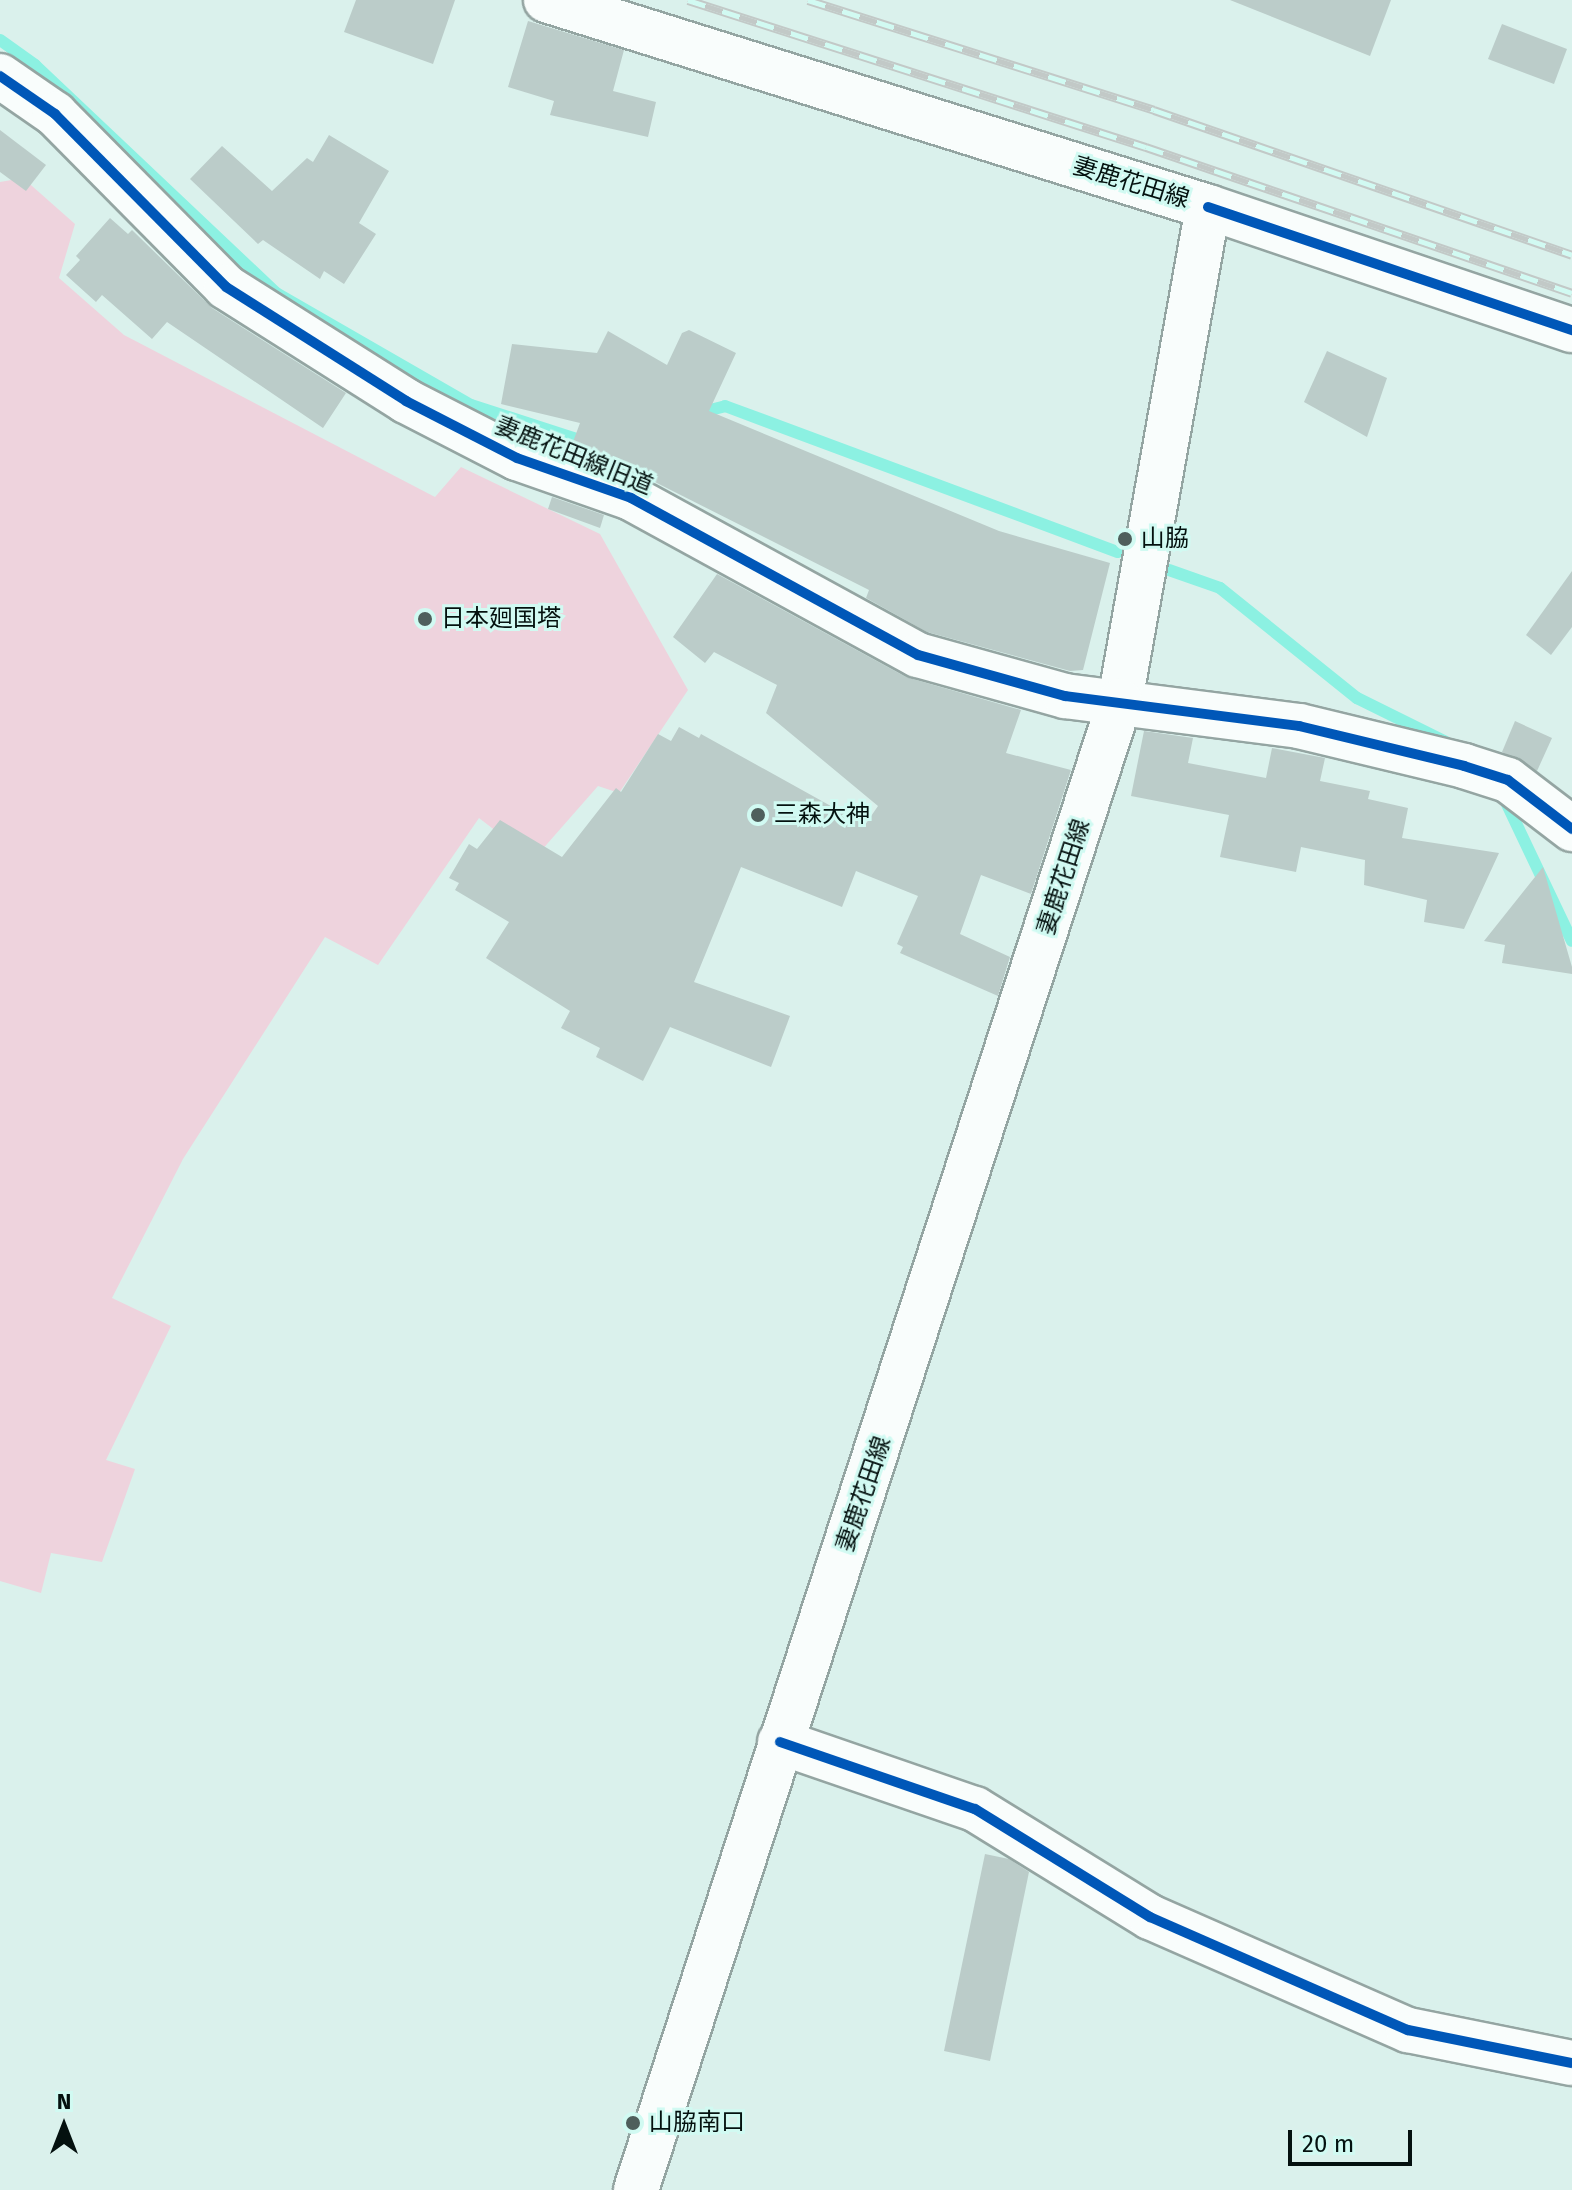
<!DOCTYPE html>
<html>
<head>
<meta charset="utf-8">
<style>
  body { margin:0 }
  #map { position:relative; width:1572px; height:2190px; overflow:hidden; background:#daf1ec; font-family:"Fira Sans","Noto Sans JP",sans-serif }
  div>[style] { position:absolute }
  .green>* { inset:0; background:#eed3dd }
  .stream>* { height:12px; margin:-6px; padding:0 6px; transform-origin:6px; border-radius:6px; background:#8cf1e2 }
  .building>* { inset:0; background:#bbccc9 }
  .roads { filter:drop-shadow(2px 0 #94a5a2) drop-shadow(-2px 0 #94a5a2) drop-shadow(0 2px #94a5a2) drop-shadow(0 -2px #94a5a2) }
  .minor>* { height:44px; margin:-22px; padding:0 22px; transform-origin:22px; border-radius:22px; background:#f9fdfc }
  .major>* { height:44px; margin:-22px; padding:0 22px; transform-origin:22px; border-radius:22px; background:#f9fdfc }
  .rail>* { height:9px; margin-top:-4.5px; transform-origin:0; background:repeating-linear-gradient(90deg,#d1faf2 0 18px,#c2c9c7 0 36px); box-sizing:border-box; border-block:2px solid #c2c9c7 }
  .cycleway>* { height:10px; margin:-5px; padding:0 5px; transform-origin:5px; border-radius:5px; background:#0057b8 }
  .dots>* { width:22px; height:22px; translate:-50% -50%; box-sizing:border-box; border:4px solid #d1faf2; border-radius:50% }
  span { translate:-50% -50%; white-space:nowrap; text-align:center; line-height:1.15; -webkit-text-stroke:6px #d1faf2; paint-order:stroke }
  .street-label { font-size:24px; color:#04110f }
  .poi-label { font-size:24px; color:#04110f }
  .left { translate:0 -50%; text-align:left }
  .north { position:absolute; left:24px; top:2086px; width:80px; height:80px; -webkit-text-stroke:6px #d1faf2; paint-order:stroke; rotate:0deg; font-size:22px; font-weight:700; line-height:32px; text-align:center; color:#04110f }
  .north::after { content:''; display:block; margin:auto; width:28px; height:36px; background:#04110f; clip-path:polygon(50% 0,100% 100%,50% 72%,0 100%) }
  .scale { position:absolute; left:1288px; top:2130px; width:124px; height:36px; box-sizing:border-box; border:4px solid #04110f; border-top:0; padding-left:10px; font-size:24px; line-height:28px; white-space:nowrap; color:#04110f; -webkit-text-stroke:6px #d1faf2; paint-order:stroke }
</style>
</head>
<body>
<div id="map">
  <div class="green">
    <div style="clip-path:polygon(23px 178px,75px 224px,59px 278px,124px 335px,435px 497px,461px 467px,600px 534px,688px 690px,619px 793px,598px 786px,533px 860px,479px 818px,378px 965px,325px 937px,183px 1159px,112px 1298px,171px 1326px,106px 1460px,135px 1469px,102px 1562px,51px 1553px,41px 1593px,0 1581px,0 182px)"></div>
  </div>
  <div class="stream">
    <div style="left:0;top:40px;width:43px;rotate:35.5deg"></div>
    <div style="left:35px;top:65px;width:332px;rotate:43.4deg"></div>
    <div style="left:276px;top:293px;width:225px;rotate:29.9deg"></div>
    <div style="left:471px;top:405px;width:114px;rotate:17.8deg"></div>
    <div style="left:580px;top:440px;width:10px;rotate:-11deg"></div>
    <div style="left:694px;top:414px;width:32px;rotate:-14deg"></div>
    <div style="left:725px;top:406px;width:419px;rotate:20.4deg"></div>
    <div style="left:1169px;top:570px;width:54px;rotate:19.4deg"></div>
    <div style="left:1220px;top:588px;width:176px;rotate:38.8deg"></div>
    <div style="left:1357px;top:698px;width:99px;rotate:26.3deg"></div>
    <div style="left:1504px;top:798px;width:158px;rotate:64.6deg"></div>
  </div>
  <div class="building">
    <div style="clip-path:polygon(356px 0,455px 0,433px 64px,344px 32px)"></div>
    <div style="clip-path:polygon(1230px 0,1391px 0,1370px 56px)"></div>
    <div style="clip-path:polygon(528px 21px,624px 50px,613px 91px,656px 102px,648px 137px,550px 115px,554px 101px,508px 87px)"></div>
    <div style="clip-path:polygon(1502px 24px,1567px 49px,1554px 84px,1488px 59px)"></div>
    <div style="clip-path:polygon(0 130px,46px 165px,26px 191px,0 172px)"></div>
    <div style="clip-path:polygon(329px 135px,389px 171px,359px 223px,376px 234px,344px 284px,324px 271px,320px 279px,263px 240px,258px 244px,190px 179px,222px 146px,272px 191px,307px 158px,313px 162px)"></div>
    <div style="clip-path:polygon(110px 218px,128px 234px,132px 230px,212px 308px,346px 393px,323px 428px,167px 322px,152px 339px,102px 295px,96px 302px,66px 275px,80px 260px,76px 256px)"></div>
    <div style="clip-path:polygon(689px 330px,736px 353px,709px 411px,999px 531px,1110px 563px,1083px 670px,1070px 671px,927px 632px,866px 598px,869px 590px,643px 476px,570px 450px,580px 423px,501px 404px,512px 344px,597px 353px,608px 331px,667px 365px,682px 333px)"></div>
    <div style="clip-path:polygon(1327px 351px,1387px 378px,1367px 437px,1304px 402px)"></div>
    <div style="clip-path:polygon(552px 497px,604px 515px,600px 528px,548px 509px)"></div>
    <div style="clip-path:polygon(1572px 571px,1572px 627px,1551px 655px,1526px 635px)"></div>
    <div style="clip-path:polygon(717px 574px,906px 677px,1021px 710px,1006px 753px,1071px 770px,1031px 894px,981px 875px,960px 934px,1010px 957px,998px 996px,900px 953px,903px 947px,897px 944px,918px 896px,856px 871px,842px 907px,741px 867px,694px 982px,790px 1016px,771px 1067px,670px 1027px,643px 1081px,596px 1057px,600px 1048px,561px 1028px,570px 1011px,486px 958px,509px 922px,455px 890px,459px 883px,449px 878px,469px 844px,477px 849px,500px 820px,562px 857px,616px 788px,621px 792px,658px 734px,671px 741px,679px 727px,699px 738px,701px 734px,865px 825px,878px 806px,766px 713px,777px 685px,714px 652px,705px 663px,673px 637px)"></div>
    <div style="clip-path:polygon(1515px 721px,1552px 738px,1537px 771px,1502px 752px)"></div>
    <div style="clip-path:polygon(1144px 731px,1193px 738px,1188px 763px,1266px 778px,1272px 748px,1325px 758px,1320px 781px,1370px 791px,1368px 799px,1408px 808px,1402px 838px,1499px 853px,1464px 929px,1424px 922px,1427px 900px,1364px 885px,1365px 860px,1301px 847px,1296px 872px,1220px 857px,1229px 815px,1131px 796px)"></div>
    <div style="clip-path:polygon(1543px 867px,1572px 967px,1572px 974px,1502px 963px,1505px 945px,1484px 941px)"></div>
    <div style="clip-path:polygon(985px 1854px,1009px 1859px,1029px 1872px,990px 2061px,944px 2051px)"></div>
  </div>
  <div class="roads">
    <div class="minor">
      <div style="left:0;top:76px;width:67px;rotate:34.6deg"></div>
      <div style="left:55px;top:114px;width:243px;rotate:45.3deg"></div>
      <div style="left:226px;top:287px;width:213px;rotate:32.3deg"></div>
      <div style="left:406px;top:401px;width:125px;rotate:27.2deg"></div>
      <div style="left:517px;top:458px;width:121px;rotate:19.3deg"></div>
      <div style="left:631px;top:498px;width:327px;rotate:28.7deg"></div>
      <div style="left:918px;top:655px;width:153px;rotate:15.6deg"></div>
      <div style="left:1065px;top:696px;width:236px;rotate:7.3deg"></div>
      <div style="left:1299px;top:726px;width:170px;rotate:13.6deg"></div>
      <div style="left:1464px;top:766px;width:46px;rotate:17.7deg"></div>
      <div style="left:1508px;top:780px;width:81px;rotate:37.4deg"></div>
      <div style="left:1208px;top:207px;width:384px;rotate:18.7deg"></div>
      <div style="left:780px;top:1742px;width:206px;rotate:19deg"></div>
      <div style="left:975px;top:1809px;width:206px;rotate:31.7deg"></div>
      <div style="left:1150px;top:1917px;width:282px;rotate:23.7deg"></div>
      <div style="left:1408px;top:2030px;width:167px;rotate:11.4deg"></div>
    </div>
    <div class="major">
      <div style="left:546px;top:0;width:694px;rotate:17.36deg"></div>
      <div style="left:1208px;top:207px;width:502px;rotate:100.1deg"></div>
      <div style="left:1120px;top:701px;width:1566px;rotate:108.01deg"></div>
    </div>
  </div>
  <div class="rail">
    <div style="left:688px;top:0;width:481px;rotate:17.8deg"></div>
    <div style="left:1146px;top:147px;width:450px;rotate:18.9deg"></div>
    <div style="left:808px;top:0;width:363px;rotate:17.6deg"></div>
    <div style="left:1154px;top:110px;width:442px;rotate:19.1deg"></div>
  </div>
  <div class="cycleway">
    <div style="left:0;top:76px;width:67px;rotate:34.6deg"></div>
    <div style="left:55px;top:114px;width:243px;rotate:45.3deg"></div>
    <div style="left:226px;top:287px;width:213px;rotate:32.3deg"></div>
    <div style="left:406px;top:401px;width:125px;rotate:27.2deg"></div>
    <div style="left:517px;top:458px;width:121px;rotate:19.3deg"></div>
    <div style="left:631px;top:498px;width:327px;rotate:28.7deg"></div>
    <div style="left:918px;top:655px;width:153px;rotate:15.6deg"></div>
    <div style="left:1065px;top:696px;width:236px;rotate:7.3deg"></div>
    <div style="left:1299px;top:726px;width:170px;rotate:13.6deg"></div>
    <div style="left:1464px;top:766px;width:46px;rotate:17.7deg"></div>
    <div style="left:1508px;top:780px;width:81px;rotate:37.4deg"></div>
    <div style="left:1208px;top:207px;width:384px;rotate:18.7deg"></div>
    <div style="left:780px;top:1742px;width:206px;rotate:19deg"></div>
    <div style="left:975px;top:1809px;width:206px;rotate:31.7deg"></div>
    <div style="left:1150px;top:1917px;width:282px;rotate:23.7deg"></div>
    <div style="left:1408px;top:2030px;width:167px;rotate:11.4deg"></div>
  </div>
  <div class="dots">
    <div style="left:1125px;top:539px;background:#4f5f5c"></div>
    <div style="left:425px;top:619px;background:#4f5f5c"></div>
    <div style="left:758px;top:815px;background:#4f5f5c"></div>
    <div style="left:633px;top:2123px;background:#4f5f5c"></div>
  </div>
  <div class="street-label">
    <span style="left:1131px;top:183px;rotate:17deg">妻鹿花田線</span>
    <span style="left:574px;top:456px;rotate:22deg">妻鹿花田線旧道</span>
    <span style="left:1064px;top:877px;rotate:-72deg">妻鹿花田線</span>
    <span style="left:864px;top:1494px;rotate:-71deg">妻鹿花田線</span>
  </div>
  <div class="poi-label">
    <span class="left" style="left:1141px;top:539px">山脇</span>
    <span class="left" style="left:441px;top:619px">日本廻国塔</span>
    <span class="left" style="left:774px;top:815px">三森大神</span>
    <span class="left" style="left:649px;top:2123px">山脇南口</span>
  </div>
  <div class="north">N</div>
  <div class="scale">20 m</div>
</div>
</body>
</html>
